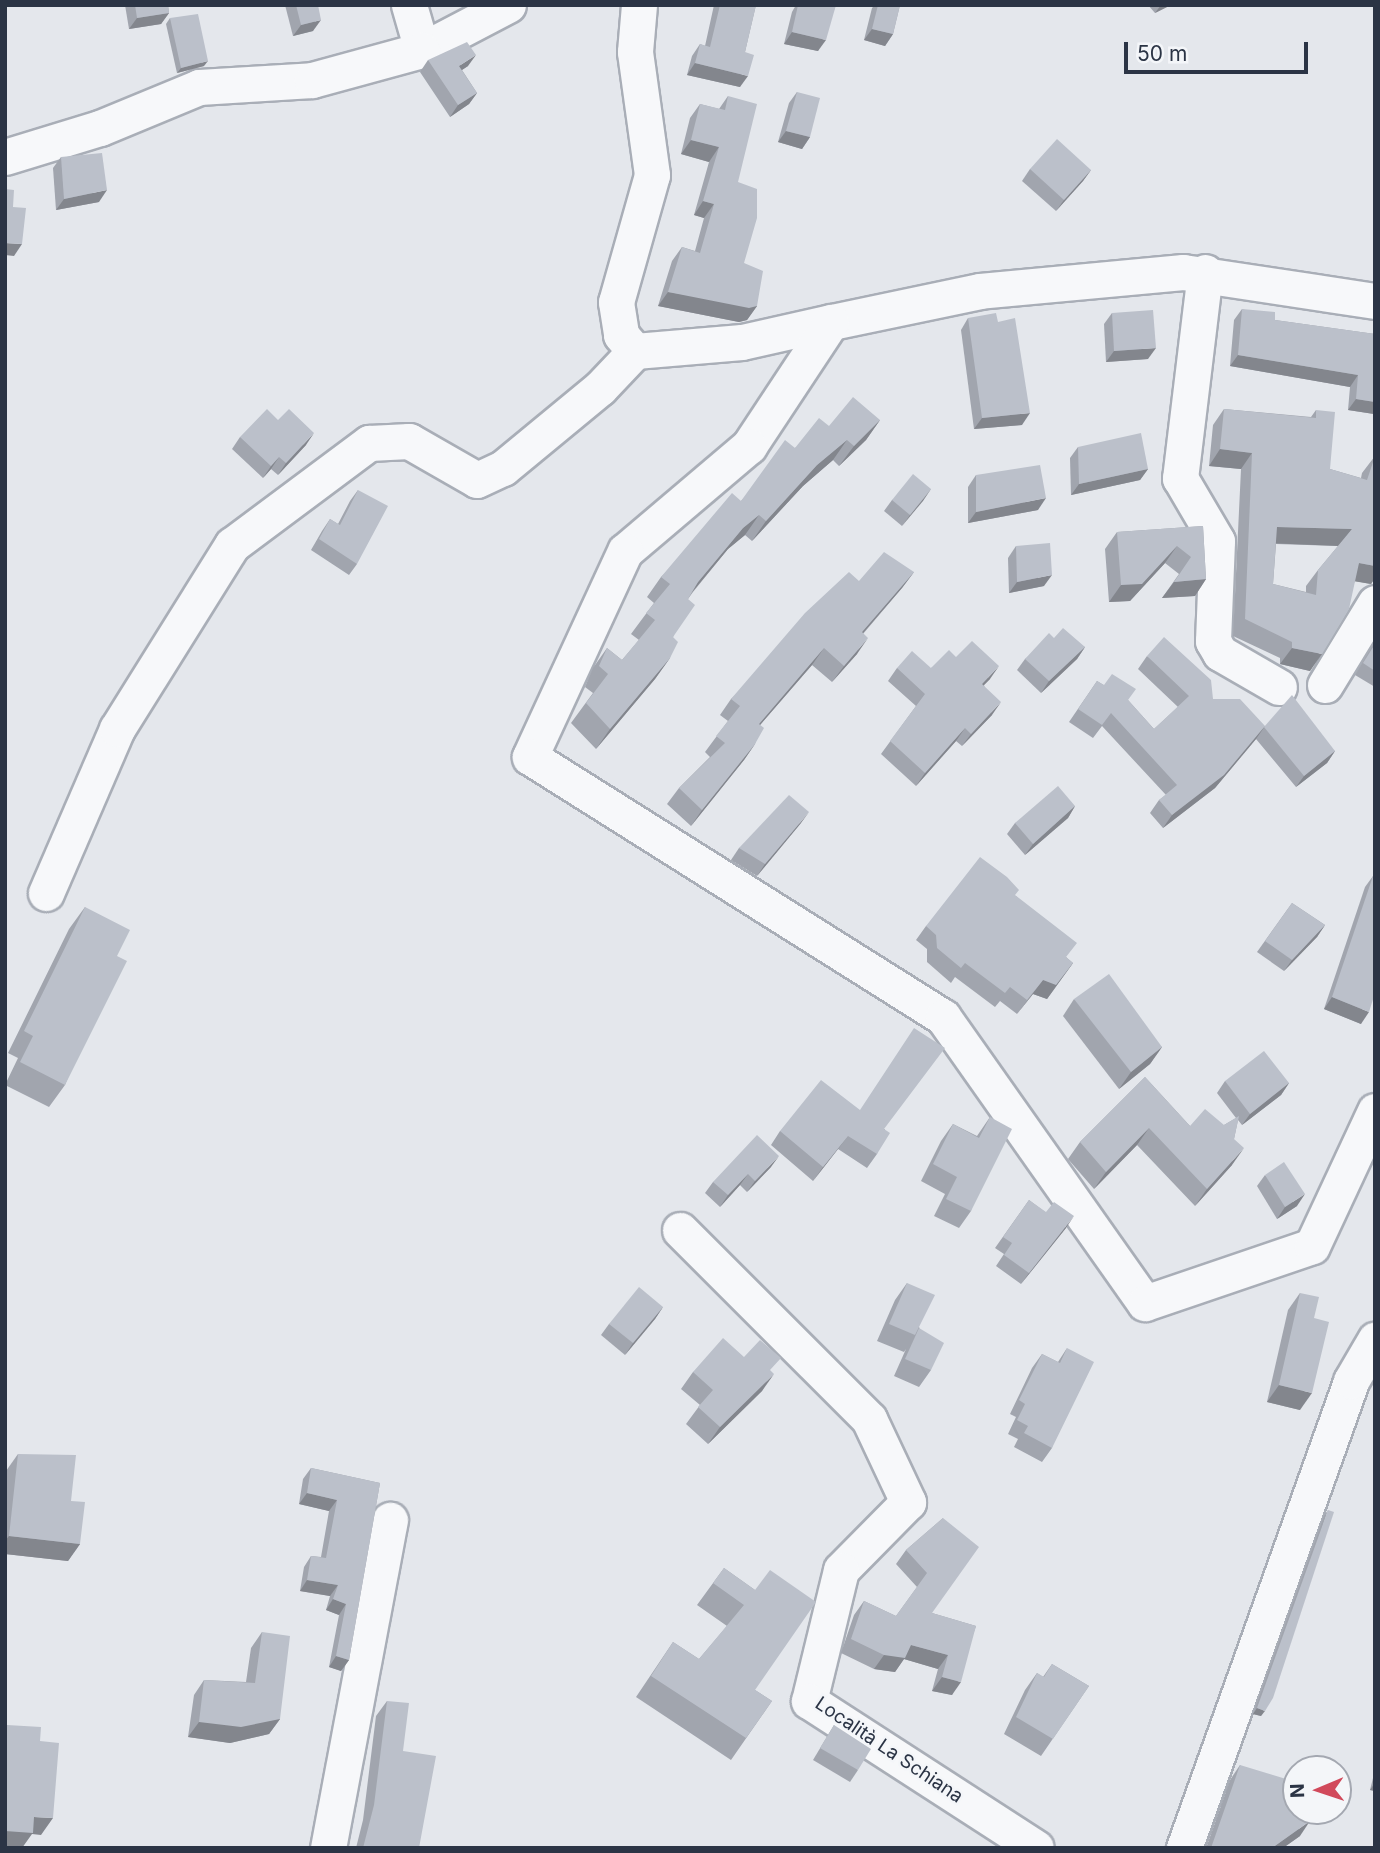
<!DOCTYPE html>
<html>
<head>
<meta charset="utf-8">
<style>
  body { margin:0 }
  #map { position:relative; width:1380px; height:1853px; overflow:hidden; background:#e4e7ec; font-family:Inter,sans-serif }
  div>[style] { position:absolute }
  .roads { filter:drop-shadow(2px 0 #a9aeb7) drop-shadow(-2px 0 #a9aeb7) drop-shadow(0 2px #a9aeb7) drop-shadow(0 -2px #a9aeb7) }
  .minor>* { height:35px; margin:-17.5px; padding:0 17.5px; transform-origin:17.5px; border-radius:17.5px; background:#f7f8fa }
  .wall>* { inset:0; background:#a1a5ae }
  .shaded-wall>* { inset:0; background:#83868d }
  .building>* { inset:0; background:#bbc0ca }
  span { translate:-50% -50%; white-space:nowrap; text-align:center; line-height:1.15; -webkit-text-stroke:5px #f4f6f9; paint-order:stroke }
  .street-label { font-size:19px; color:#2b3445 }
  .frame { position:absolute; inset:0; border:7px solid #2b3445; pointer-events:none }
  .north { position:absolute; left:1282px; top:1755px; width:70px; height:70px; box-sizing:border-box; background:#f4f6f9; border:2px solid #a4a8b1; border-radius:50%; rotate:268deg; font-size:19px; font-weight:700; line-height:28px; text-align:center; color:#2b3445 }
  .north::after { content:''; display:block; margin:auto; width:24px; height:32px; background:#d1495b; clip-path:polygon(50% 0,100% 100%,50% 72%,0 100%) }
  .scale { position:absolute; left:1124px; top:42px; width:184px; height:32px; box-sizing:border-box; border:4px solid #2b3445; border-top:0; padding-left:9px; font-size:21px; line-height:24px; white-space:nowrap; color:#2b3445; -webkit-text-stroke:5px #f4f6f9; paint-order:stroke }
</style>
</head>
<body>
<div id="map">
  <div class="roads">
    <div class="minor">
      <div style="left:409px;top:5px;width:47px;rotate:73.9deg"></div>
      <div style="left:422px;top:50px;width:97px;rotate:-27.6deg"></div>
      <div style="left:639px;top:5px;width:47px;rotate:94.9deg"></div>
      <div style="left:635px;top:52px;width:124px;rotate:82.1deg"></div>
      <div style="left:652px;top:175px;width:132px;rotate:105.8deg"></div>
      <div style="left:616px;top:302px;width:33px;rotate:81deg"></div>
      <div style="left:621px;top:335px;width:21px;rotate:49deg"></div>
      <div style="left:635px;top:351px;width:107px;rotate:-4.8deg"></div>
      <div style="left:742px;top:342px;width:91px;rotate:-12.7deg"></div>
      <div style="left:5px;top:157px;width:99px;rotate:-17deg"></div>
      <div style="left:100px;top:128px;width:107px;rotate:-22.5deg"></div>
      <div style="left:199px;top:87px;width:113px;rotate:-3.5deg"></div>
      <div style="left:312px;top:80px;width:114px;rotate:-15.3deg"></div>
      <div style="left:1205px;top:272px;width:208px;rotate:96.9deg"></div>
      <div style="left:1180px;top:478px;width:73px;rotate:59.6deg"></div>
      <div style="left:1217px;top:541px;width:100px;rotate:92.3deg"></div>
      <div style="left:1213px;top:641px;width:14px;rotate:60deg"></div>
      <div style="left:1220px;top:653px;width:68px;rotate:30deg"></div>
      <div style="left:1375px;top:301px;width:194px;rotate:-171.4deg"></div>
      <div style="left:1183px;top:272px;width:204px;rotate:174.7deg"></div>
      <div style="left:980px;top:291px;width:152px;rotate:168.2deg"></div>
      <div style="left:831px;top:322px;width:149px;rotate:123.5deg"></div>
      <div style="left:749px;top:446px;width:162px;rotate:139.7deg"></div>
      <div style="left:625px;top:551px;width:227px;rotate:114.8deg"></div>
      <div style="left:530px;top:757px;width:488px;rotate:32.2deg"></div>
      <div style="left:943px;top:1017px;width:350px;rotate:54.8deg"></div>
      <div style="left:1145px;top:1303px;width:176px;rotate:-18.8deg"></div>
      <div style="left:1312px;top:1246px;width:149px;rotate:-65deg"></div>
      <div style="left:1325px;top:685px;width:96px;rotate:-58.6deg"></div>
      <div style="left:46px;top:893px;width:179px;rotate:-66.6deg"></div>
      <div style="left:117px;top:729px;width:217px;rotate:-58deg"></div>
      <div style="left:232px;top:545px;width:171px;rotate:-36.7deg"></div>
      <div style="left:369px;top:443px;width:40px;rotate:-2.9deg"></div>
      <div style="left:409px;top:441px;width:78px;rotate:29.8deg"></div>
      <div style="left:477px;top:480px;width:29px;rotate:-25deg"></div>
      <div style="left:503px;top:468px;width:126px;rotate:-39.5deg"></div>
      <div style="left:600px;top:388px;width:51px;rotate:-46.6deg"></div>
      <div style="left:680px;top:1230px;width:267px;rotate:45deg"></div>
      <div style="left:869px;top:1419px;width:92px;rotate:64.8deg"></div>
      <div style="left:908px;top:1502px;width:95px;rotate:134.6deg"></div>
      <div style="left:841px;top:1570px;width:135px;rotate:103.7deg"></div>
      <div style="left:809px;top:1701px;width:270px;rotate:32.9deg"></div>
      <div style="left:328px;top:1848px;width:334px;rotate:-79.3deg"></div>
      <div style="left:1184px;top:1848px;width:496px;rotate:-70.3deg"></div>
      <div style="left:1351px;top:1381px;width:48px;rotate:-59.7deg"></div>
    </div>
  </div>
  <div class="wall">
    <div style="clip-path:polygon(125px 5px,168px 5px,169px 13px,161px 24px,129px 29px)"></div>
    <div style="clip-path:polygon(285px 5px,318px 5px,313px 31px,293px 36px)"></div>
    <div style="clip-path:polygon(714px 5px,756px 5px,745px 52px,740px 87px,687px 75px,692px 56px,700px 44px,705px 46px)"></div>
    <div style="clip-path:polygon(796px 5px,836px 5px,818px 51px,784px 44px,792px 12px)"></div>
    <div style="clip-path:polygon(875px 5px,900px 5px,893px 34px,885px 46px,864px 40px,872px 8px)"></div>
    <div style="clip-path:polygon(1148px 5px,1171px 5px,1155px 13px)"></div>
    <div style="clip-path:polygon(170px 18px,204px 66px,177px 73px,166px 24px)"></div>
    <div style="clip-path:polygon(428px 60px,468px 66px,462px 70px,477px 93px,469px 104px,450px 117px,420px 72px)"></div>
    <div style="clip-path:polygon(797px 92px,810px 137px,802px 149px,778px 142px,789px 103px)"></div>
    <div style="clip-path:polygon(728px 96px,738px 182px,744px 263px,757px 306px,747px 320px,739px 322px,658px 306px,672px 261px,682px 247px,695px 251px,704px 218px,694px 215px,709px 162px,681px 154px,690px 118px,700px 104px,719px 109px)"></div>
    <div style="clip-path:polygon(61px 157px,99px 202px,56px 210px,53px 168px)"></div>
    <div style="clip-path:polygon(1030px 169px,1091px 170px,1083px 181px,1056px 211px,1022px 181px)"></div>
    <div style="clip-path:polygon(1242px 309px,1275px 320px,1375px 334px,1374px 414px,1348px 410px,1350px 387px,1230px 366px,1234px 320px)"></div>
    <div style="clip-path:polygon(1112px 313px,1148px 359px,1106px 362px,1104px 324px)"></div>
    <div style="clip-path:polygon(968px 318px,998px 322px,1022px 425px,974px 429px,961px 330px)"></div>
    <div style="clip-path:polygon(evenodd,1224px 409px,1311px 417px,1316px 410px,1330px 469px,1361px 478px,1362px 473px,1375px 456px,1375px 578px,1371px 584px,1355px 581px,1310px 671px,1280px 664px,1280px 658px,1233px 636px,1241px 469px,1209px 466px,1213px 425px,1224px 409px,1276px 544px,1338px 546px,1318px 570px,1306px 586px,1306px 592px,1273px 584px,1276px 544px)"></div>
    <div style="clip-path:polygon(880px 420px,866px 440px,839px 466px,833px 460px,803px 486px,752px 541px,745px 535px,728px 549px,693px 592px,688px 599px,673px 637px,670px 658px,655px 679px,596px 749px,571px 723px,593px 693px,585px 687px,593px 668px,607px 648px,622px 660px,639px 640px,631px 634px,654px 603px,647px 597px,661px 577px,741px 501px,795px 448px,829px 426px)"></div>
    <div style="clip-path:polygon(240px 437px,306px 445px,278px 475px,271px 469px,263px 478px,232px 449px)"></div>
    <div style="clip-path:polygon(1078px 447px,1148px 469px,1140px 480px,1071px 495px,1070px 458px)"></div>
    <div style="clip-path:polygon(976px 475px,1038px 510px,968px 523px,968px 487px)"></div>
    <div style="clip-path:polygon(931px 489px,902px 526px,884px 511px,892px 500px)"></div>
    <div style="clip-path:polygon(358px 490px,357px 564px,349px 575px,311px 550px,322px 531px,330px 519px,338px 524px,350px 501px)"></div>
    <div style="clip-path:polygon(1203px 526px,1206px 579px,1195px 596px,1162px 598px,1179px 574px,1165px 563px,1130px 601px,1109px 602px,1105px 549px,1117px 532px)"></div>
    <div style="clip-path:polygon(1016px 546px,1044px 586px,1009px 593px,1008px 558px)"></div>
    <div style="clip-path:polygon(914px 572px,902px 588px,863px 634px,857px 654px,832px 682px,812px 665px,760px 725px,755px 744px,744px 760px,691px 826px,667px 804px,679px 788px,710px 757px,705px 752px,728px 721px,720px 715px,731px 699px,859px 581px)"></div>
    <div style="clip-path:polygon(1054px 638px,1085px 647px,1077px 659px,1041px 693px,1017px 670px,1025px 659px)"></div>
    <div style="clip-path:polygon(1375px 642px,1375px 687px,1355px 675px)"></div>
    <div style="clip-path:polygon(1147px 656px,1213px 699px,1264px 726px,1335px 751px,1327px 763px,1296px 787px,1256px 739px,1215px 788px,1163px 828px,1150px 813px,1159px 800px,1166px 795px,1102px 726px,1093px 738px,1069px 722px,1097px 681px,1128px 700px,1154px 729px,1178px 707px,1138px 669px)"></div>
    <div style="clip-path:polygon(956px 657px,990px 679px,984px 685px,992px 715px,962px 746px,956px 741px,916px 786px,881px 754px,916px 706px,888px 681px,897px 668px,931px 668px)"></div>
    <div style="clip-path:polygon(1075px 806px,1068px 818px,1025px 855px,1007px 834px,1015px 823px)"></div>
    <div style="clip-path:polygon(801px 823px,757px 876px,731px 860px,739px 848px)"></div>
    <div style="clip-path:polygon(1373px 876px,1361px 1024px,1324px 1009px,1365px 887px)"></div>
    <div style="clip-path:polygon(1016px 896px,1067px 958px,1073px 963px,1047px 999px,1033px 994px,1017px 1014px,1000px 1001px,995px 1007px,955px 977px,951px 983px,927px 962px,927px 949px,916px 940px,926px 926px)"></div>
    <div style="clip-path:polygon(1292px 903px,1325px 925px,1317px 937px,1284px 971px,1257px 952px)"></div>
    <div style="clip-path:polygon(85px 907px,117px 956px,65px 1085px,49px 1107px,5px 1085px,18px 1058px,8px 1053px,69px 929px)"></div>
    <div style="clip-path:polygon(1074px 999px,1162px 1047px,1150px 1064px,1119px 1089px,1063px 1016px)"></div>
    <div style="clip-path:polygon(1145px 1077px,1190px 1126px,1224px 1125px,1236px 1118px,1217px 1093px,1225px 1081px,1289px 1083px,1281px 1095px,1242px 1125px,1238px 1120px,1234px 1139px,1232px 1165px,1195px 1206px,1137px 1145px,1094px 1189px,1068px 1159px,1080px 1142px)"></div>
    <div style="clip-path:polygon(990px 1117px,971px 1211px,959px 1228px,934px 1216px,945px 1194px,921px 1181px,941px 1141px,953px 1124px,977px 1136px)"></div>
    <div style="clip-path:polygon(885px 1129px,877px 1154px,867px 1168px,838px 1149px,813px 1181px,771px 1145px,780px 1131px)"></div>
    <div style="clip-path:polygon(771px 1167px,747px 1192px,740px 1185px,720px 1207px,705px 1193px,713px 1182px)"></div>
    <div style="clip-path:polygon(1265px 1175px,1297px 1206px,1277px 1219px,1257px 1186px)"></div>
    <div style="clip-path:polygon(1029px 1200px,1066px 1228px,1021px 1284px,996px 1266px,1004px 1254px,995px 1248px)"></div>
    <div style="clip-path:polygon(907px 1283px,931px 1370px,919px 1387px,894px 1376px,906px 1349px,904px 1352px,877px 1341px,895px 1300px)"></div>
    <div style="clip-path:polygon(1300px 1293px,1314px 1318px,1300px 1410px,1267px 1402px,1288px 1310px)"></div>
    <div style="clip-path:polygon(663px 1307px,655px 1319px,625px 1355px,601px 1335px,609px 1324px)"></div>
    <div style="clip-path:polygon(1067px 1348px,1052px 1448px,1042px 1462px,1014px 1447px,1018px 1439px,1008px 1434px,1016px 1417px,1010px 1414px,1032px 1368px,1042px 1354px,1058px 1362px)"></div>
    <div style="clip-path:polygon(744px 1357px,771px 1372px,762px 1391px,708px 1444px,686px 1424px,700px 1405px,681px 1389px,693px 1372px)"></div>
    <div style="clip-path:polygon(18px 1454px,71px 1501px,80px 1544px,68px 1561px,5px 1554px,6px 1471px)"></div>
    <div style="clip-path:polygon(311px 1468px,380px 1483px,349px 1660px,341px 1671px,329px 1667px,339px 1615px,326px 1610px,330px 1596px,300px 1591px,304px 1567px,311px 1556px,321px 1557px,329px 1511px,299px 1504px,303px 1479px)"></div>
    <div style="clip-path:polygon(1328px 1510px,1261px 1716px,1253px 1714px,1324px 1516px)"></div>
    <div style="clip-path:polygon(943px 1518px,932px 1613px,976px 1626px,952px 1695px,932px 1691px,938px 1669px,904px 1659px,895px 1672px,874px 1669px,841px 1653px,854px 1615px,864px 1601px,896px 1616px,917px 1587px,896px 1564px,906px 1550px)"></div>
    <div style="clip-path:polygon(724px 1568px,755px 1590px,755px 1690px,772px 1701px,731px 1760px,636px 1697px,673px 1642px,699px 1659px,727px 1626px,697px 1605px)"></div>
    <div style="clip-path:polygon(262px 1632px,280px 1719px,269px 1734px,230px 1743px,188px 1737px,194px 1695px,204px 1680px,246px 1682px,251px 1648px)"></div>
    <div style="clip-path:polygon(1052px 1664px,1089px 1686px,1041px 1756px,1004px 1734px,1025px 1690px,1037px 1673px,1043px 1677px)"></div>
    <div style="clip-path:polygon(387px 1701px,403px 1751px,419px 1848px,356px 1848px,363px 1820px,376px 1716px)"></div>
    <div style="clip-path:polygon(834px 1725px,858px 1770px,850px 1782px,813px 1760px)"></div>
    <div style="clip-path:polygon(1240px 1765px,1296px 1815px,1300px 1836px,1283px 1848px,1206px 1848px,1230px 1780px)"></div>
    <div style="clip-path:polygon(1375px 1770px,1375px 1791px,1370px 1790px)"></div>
  </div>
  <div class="shaded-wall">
    <div style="clip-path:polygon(1161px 5px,1171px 5px,1155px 13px)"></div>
    <div style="clip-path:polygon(169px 13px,161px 24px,129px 29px,137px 18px)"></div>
    <div style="clip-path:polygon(321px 20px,313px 31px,293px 36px,301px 25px)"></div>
    <div style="clip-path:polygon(872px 29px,893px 34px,885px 46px,864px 40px)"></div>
    <div style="clip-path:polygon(792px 32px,826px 40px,818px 51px,784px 44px)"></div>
    <div style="clip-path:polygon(476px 55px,468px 66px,451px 77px,459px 66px)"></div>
    <div style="clip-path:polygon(208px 61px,204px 66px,177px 73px,181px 68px)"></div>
    <div style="clip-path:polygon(695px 63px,748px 76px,740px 87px,687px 75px)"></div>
    <div style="clip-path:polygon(477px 93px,469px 104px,450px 117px,458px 105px)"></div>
    <div style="clip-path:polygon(786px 131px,810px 137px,802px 149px,778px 142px)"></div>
    <div style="clip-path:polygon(691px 140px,719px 147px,709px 162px,681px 154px)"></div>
    <div style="clip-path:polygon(1091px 170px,1083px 181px,1056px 211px,1064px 200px)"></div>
    <div style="clip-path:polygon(107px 190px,99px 202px,56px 210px,64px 199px)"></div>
    <div style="clip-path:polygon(703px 201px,714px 204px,704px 218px,694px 215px)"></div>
    <div style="clip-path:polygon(5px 243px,22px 244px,14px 256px,5px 255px)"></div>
    <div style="clip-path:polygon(668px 292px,757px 306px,747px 320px,739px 322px,658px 306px)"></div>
    <div style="clip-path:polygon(1156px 348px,1148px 359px,1106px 362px,1114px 351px)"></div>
    <div style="clip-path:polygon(1238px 355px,1358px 375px,1350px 387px,1230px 366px)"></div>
    <div style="clip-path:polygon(1356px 399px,1375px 402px,1375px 413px,1374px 414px,1348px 410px)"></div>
    <div style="clip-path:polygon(1030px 413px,1022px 425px,974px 429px,982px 418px)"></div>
    <div style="clip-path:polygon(880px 420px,866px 440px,839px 466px,854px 446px)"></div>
    <div style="clip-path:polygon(314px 433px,306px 445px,278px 475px,286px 463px)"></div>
    <div style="clip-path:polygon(847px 440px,833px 460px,803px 486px,752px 541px,766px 521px,817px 465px)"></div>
    <div style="clip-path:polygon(1220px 449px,1252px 453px,1241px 469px,1209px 466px)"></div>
    <div style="clip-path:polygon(279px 457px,271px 469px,263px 478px,271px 466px)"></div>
    <div style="clip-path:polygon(1148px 469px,1140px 480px,1071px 495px,1079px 484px)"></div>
    <div style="clip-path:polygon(931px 489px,923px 501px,902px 526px,910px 515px)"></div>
    <div style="clip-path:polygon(1046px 498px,1038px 510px,968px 523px,976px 512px)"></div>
    <div style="clip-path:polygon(759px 515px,745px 535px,728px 549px,684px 602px,698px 582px,743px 528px)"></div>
    <div style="clip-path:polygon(1277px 527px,1352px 529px,1340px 546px,1266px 543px)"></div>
    <div style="clip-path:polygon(1177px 546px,1165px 563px,1130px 601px,1109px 602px,1121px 585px)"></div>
    <div style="clip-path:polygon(1359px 563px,1375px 566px,1375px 578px,1371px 584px,1347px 580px)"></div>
    <div style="clip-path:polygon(914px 572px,902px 588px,850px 648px,862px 632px)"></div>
    <div style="clip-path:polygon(1052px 575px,1044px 586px,1009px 593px,1017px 582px)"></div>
    <div style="clip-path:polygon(1206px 579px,1195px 596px,1162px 598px,1174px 582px)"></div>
    <div style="clip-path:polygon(868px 638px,857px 654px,832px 682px,844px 666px)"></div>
    <div style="clip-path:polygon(1085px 647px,1077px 659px,1041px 693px,1049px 681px)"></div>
    <div style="clip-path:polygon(824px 648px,812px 665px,747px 740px,759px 724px)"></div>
    <div style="clip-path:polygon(1292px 648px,1322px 654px,1310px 671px,1280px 664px)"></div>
    <div style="clip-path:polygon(670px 658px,655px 679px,596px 749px,610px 729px)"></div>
    <div style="clip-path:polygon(999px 666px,990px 679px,973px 696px,982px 684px)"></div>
    <div style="clip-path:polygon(1001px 702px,992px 715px,962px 746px,971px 734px)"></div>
    <div style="clip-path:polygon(1265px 726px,1256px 739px,1215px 788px,1163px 828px,1172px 815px)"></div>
    <div style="clip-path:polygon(965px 728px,956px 741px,916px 786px,925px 773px)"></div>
    <div style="clip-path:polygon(755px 744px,744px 760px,691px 826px,702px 810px)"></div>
    <div style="clip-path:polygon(1335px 751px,1327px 763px,1296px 787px,1304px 776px)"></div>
    <div style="clip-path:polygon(1075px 806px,1068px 818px,1025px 855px,1033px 844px)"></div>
    <div style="clip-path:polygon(809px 812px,801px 823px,757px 876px,765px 864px)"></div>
    <div style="clip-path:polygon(1325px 925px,1317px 937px,1284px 971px,1292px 960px)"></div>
    <div style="clip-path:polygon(1073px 963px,1047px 999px,1033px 994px,1017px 1014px,1043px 980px)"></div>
    <div style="clip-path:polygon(1332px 997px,1369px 1012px,1361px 1024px,1324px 1009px)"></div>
    <div style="clip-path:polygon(1162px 1047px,1150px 1064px,1119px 1089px,1131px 1072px)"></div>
    <div style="clip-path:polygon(1289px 1083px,1281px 1095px,1242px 1125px,1250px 1114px)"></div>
    <div style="clip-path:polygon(1149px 1128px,1137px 1145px,1094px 1189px,1106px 1172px)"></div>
    <div style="clip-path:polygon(848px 1136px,838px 1149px,813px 1181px,823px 1167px)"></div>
    <div style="clip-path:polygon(1244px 1148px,1232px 1165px,1195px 1206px,1207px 1189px)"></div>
    <div style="clip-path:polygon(779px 1156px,771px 1167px,747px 1192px,755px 1181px)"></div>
    <div style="clip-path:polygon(748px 1174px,740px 1185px,720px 1207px,728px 1195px)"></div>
    <div style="clip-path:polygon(1305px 1194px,1297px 1206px,1277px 1219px,1285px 1207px)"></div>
    <div style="clip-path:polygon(1074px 1216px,1066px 1228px,1021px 1284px,1029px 1273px)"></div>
    <div style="clip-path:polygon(663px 1307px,655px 1319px,625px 1355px,633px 1343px)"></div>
    <div style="clip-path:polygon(774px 1374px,762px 1391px,708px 1444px,720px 1427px)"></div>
    <div style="clip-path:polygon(1279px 1385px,1312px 1393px,1300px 1410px,1267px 1402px)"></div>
    <div style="clip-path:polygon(307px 1493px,337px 1500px,329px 1511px,299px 1504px)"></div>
    <div style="clip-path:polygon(9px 1536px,80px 1544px,68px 1561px,5px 1554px,5px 1541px)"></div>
    <div style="clip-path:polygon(307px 1580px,338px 1585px,330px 1596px,300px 1591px)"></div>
    <div style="clip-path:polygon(333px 1599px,346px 1604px,339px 1615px,326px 1610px)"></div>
    <div style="clip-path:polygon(911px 1645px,948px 1655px,938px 1669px,904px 1659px,895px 1672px,874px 1669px,884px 1655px)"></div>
    <div style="clip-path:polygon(336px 1656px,349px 1660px,341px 1671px,329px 1667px)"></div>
    <div style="clip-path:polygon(942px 1677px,961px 1682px,952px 1695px,932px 1691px)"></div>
    <div style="clip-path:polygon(1257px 1708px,1265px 1711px,1261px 1716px,1253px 1714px)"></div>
    <div style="clip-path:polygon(280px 1719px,269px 1734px,230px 1743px,188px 1737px,199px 1722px)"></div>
    <div style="clip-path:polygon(1374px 1784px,1375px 1791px,1370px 1790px)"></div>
    <div style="clip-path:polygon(34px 1817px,53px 1818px,41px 1835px,32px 1834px,22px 1848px,5px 1848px,5px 1831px)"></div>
    <div style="clip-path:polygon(1310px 1821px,1300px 1836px,1283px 1848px,1272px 1848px)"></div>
  </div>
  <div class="building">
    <div style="clip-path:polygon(135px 5px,168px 5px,169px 13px,137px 18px)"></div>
    <div style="clip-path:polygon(296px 5px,318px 5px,321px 20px,301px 25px)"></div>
    <div style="clip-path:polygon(720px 5px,756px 5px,745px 52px,754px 55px,748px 76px,695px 63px,700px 44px,710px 47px)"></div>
    <div style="clip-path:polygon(798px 5px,836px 5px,826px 40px,792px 32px)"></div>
    <div style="clip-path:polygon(878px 5px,900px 5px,893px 34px,872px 29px)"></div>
    <div style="clip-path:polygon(198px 14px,208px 61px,181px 68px,170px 18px)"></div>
    <div style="clip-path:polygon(467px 42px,476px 55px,459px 66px,477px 93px,458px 105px,428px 60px)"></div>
    <div style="clip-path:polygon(797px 92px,820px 98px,810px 137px,786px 131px)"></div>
    <div style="clip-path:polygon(728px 96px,757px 104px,738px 182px,757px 189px,757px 218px,744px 263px,763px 271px,757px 306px,749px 308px,668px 292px,682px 247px,700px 253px,714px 204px,703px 201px,719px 147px,691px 140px,700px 104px,725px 110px)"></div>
    <div style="clip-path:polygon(1057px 139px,1091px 170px,1064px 200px,1030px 169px)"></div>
    <div style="clip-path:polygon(102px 153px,107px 190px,64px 199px,61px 157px)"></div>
    <div style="clip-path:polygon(5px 189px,14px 190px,13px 207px,26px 208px,22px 244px,5px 243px)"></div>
    <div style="clip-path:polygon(1242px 309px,1275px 312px,1275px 320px,1375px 334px,1375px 402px,1356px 399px,1358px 375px,1238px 355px)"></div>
    <div style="clip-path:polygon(1153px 310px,1156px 348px,1114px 351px,1112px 313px)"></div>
    <div style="clip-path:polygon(996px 313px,998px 322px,1015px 318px,1030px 413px,982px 418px,968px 318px)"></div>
    <div style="clip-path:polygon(853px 397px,880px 420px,854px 446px,847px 440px,817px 465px,766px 521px,759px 515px,743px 528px,698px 582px,688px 599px,695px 605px,673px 637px,678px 642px,670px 658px,610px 729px,586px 703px,608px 674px,599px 666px,607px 648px,622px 660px,655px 620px,646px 613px,670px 584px,661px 577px,732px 493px,741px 501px,785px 440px,795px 448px,819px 418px,829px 426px)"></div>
    <div style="clip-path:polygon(267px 409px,278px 420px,289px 409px,314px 433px,286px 463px,279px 457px,271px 466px,240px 437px)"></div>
    <div style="clip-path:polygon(evenodd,1224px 409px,1316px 418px,1316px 410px,1335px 412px,1330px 469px,1367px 480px,1375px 456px,1375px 566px,1359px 563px,1349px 609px,1322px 654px,1292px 648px,1292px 642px,1245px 619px,1252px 453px,1220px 449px,1224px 409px,1277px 527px,1352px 529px,1318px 570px,1316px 595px,1273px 584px,1277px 527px)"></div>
    <div style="clip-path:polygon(1141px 433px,1148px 469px,1079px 484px,1078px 447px)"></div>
    <div style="clip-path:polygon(1040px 465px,1046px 498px,976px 512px,976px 475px)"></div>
    <div style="clip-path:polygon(913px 474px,931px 489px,910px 515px,892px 500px)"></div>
    <div style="clip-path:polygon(358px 490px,388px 506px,357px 564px,319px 539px,330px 519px,340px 525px)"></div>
    <div style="clip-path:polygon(1203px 526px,1206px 579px,1174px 582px,1191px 557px,1177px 546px,1142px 584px,1121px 585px,1117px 532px)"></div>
    <div style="clip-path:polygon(1050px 543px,1052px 575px,1017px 582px,1016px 546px)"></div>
    <div style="clip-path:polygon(884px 552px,914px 572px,862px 632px,868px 638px,844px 666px,824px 648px,759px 724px,764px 728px,755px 744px,702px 810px,679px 788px,725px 743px,716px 736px,740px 706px,731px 699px,805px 613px,849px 572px,859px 581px)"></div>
    <div style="clip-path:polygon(1063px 628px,1085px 647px,1049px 681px,1025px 659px,1049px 633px,1054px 638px)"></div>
    <div style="clip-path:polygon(1164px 637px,1211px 680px,1213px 699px,1240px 699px,1265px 726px,1224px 775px,1172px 815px,1159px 800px,1177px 785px,1111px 713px,1102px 725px,1078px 709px,1097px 681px,1104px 685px,1112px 674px,1136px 689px,1128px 700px,1154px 729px,1189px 696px,1147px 656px)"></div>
    <div style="clip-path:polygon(972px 641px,999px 666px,982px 684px,1001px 702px,971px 734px,965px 728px,925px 773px,890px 741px,925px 694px,897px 668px,912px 651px,931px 668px,949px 650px,956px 657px)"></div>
    <div style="clip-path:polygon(1375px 644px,1375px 671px,1363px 663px)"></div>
    <div style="clip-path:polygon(1292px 695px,1335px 751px,1304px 776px,1264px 727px)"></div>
    <div style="clip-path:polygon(1058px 786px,1075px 806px,1033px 844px,1015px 823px)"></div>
    <div style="clip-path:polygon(789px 795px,809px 812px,765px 864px,739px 848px)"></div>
    <div style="clip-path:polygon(980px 857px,1007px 877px,1019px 890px,1015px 895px,1077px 943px,1066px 957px,1073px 963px,1056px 985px,1043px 980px,1027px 1000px,1010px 987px,1005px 993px,965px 963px,961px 968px,937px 948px,936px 935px,926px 926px)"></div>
    <div style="clip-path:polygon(1373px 876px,1375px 876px,1375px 993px,1369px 1012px,1332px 997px)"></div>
    <div style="clip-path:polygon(1292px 903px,1325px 925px,1292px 960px,1265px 941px)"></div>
    <div style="clip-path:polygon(85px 907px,130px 930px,117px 956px,127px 961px,65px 1085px,20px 1062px,33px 1036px,24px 1031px)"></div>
    <div style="clip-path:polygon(1109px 974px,1162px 1047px,1131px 1072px,1074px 999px)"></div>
    <div style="clip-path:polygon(914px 1028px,945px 1048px,884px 1129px,890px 1133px,877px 1154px,848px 1136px,823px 1167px,780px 1131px,821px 1080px,860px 1110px)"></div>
    <div style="clip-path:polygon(1264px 1051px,1289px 1083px,1250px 1114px,1225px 1081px)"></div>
    <div style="clip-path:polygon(1145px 1077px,1190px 1126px,1205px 1109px,1224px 1125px,1239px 1116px,1234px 1139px,1244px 1148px,1207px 1189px,1149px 1128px,1106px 1172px,1080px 1142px)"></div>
    <div style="clip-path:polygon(990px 1117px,1012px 1129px,971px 1211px,946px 1199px,957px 1177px,933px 1164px,953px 1124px,979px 1138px)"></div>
    <div style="clip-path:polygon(757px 1135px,779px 1156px,755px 1181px,748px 1174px,728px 1195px,713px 1182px)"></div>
    <div style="clip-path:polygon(1284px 1162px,1305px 1194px,1285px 1207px,1265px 1175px)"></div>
    <div style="clip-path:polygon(1029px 1200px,1046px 1212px,1054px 1202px,1074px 1216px,1029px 1273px,1004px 1255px,1012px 1243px,1003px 1237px)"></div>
    <div style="clip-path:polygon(907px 1283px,935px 1295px,915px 1335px,889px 1324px)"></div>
    <div style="clip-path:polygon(639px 1287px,663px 1307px,633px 1343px,609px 1324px)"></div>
    <div style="clip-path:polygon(1300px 1293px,1319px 1297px,1314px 1318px,1329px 1322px,1312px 1393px,1279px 1385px)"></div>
    <div style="clip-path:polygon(919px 1328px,944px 1343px,931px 1370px,905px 1359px)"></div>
    <div style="clip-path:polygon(723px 1338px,744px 1357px,760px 1340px,781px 1358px,770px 1370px,774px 1374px,720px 1427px,698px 1407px,713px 1390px,693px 1372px)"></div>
    <div style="clip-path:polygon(1067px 1348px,1094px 1362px,1052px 1448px,1024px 1433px,1028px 1426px,1017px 1420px,1025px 1404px,1019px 1400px,1042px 1354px,1060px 1363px)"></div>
    <div style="clip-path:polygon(18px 1454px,76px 1455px,71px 1501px,85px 1502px,80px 1544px,9px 1536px)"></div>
    <div style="clip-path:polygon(311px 1468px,380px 1483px,349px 1660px,336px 1656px,346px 1604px,333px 1599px,338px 1585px,307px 1580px,311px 1556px,326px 1558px,337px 1500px,307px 1493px)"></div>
    <div style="clip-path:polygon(1328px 1510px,1334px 1512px,1273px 1698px,1265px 1711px,1257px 1708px)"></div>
    <div style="clip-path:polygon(943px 1518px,979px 1547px,932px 1613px,976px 1626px,961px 1682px,942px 1677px,948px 1655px,911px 1645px,905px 1658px,884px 1655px,851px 1639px,864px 1601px,896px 1616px,927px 1573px,906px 1550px)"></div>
    <div style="clip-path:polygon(724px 1568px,755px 1590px,770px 1570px,816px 1602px,755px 1690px,772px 1701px,746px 1738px,651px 1676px,673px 1642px,699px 1659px,744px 1605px,713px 1583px)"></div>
    <div style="clip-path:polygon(262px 1632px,290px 1636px,280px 1719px,241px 1727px,199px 1722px,204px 1680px,255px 1683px)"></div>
    <div style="clip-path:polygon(1052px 1664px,1089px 1686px,1053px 1739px,1016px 1717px,1037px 1673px,1044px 1677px)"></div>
    <div style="clip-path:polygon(387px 1701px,409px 1703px,403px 1751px,436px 1756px,419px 1848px,363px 1848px,374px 1805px)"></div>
    <div style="clip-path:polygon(7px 1725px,41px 1727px,40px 1741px,59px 1743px,53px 1818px,34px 1817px,33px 1833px,5px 1831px,5px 1748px)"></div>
    <div style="clip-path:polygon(834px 1725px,871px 1749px,858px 1770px,820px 1748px)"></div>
    <div style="clip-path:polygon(1240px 1765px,1296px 1782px,1296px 1811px,1298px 1811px,1296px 1815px,1310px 1821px,1272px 1848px,1211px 1848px)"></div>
  </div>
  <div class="street-label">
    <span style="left:889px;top:1750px;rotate:34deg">Località La Schiana</span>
  </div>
  <div class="frame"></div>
  <div class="north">N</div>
  <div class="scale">50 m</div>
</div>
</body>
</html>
